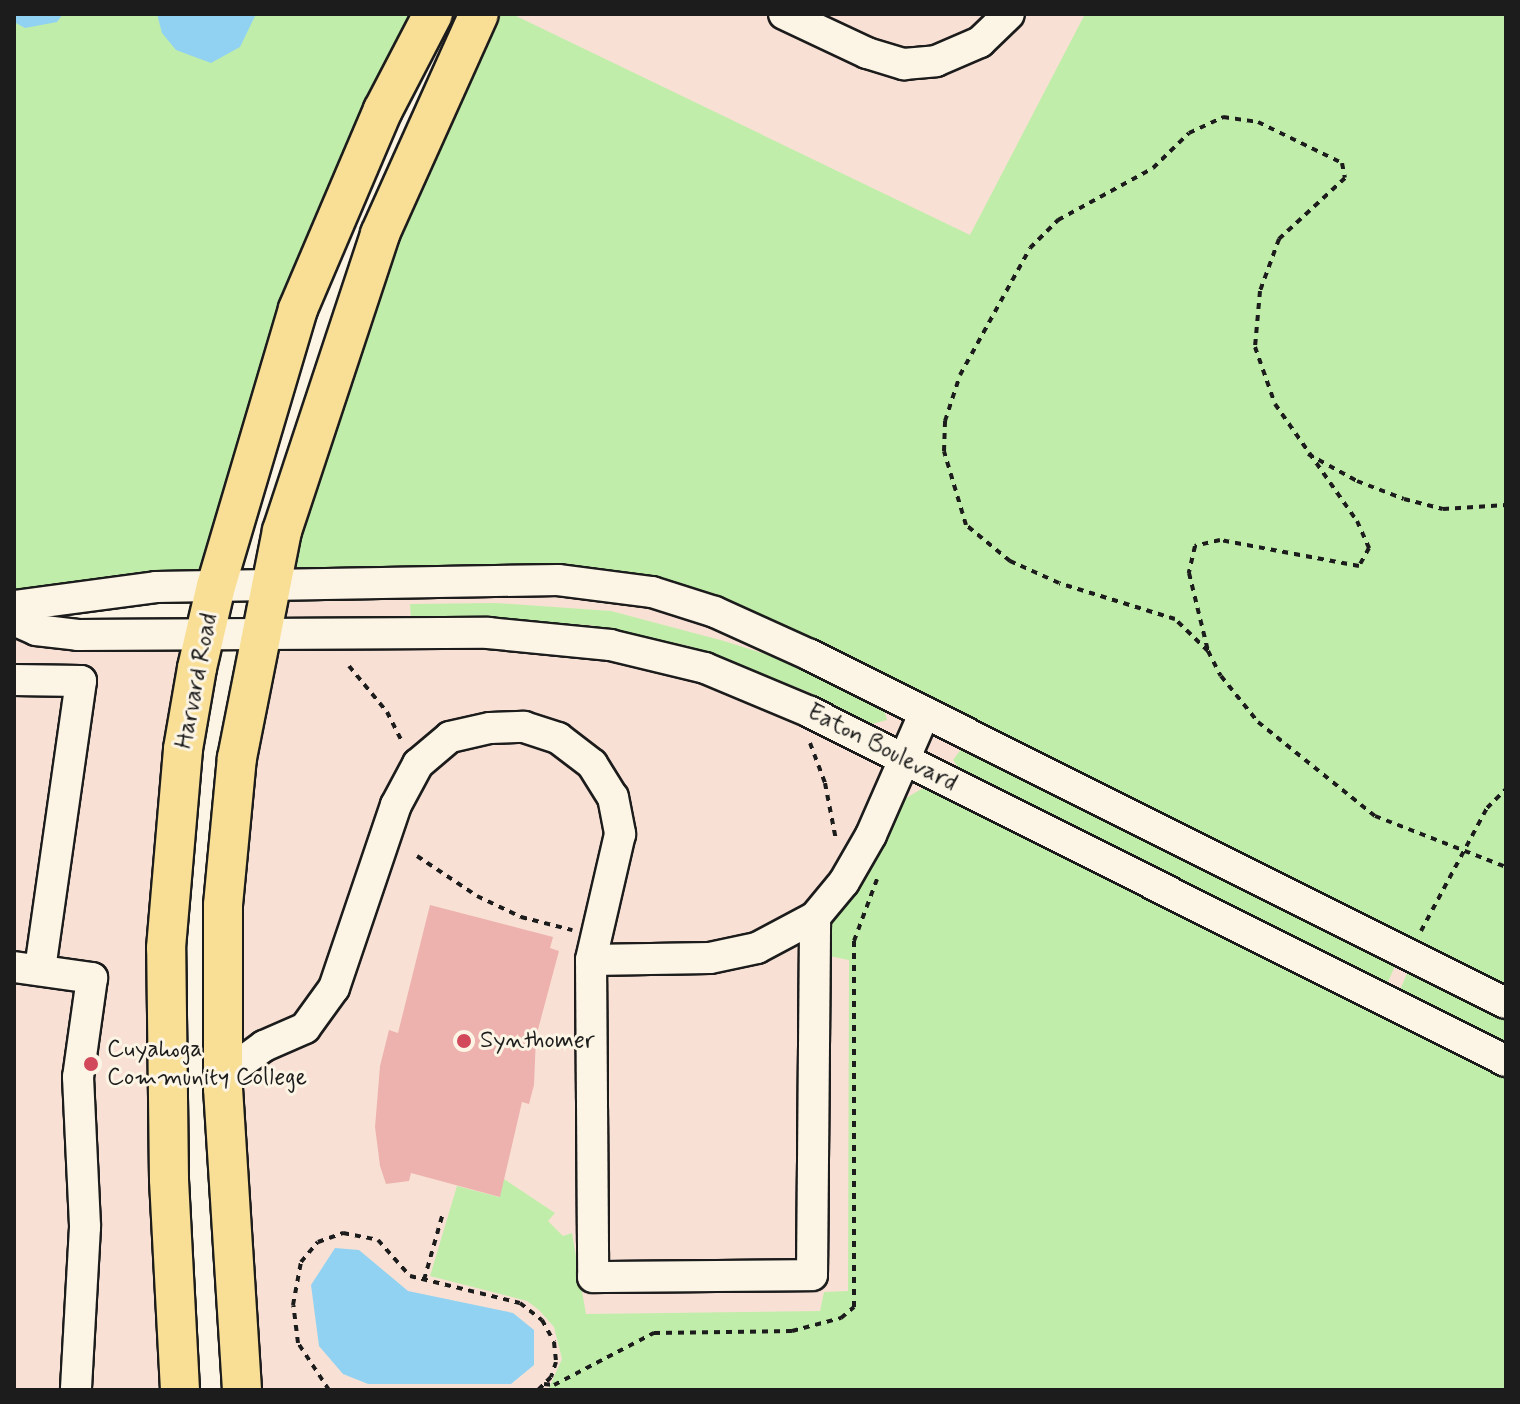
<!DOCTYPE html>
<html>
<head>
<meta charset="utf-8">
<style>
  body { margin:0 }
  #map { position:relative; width:1520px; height:1404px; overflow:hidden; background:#fcf5e5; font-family:Mynerve,sans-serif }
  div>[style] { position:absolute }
  .built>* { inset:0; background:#f8e1d4 }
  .green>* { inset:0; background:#c1edaa }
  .water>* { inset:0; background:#91d2f2 }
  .building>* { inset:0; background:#edb2ad }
  .path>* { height:4px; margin-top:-2px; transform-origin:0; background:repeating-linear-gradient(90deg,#1c1c1c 0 6px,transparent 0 12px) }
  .roads { filter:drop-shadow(2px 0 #1c1c1c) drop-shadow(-2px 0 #1c1c1c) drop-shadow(0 2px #1c1c1c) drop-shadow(0 -2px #1c1c1c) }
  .minor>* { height:30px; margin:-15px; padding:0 15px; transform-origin:15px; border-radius:15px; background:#fcf5e5 }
  .major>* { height:38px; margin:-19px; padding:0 19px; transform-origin:19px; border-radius:19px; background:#f9df96 }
  .dots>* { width:22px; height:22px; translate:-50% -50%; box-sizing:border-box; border:4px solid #fcf5e5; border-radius:50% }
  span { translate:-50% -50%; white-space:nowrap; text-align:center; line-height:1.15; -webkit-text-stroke:6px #fcf5e5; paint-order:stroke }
  .street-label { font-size:24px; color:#1c1c1c }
  .poi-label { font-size:24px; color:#1c1c1c }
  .left { translate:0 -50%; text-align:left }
  .frame { position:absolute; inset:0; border:16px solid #1c1c1c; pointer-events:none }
</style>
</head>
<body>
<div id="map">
  <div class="built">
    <i style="clip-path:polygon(479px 14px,1506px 14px,1506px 1390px,242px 1390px,223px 1088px,254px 661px)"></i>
    <i style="clip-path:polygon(14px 620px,204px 635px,183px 749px,180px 1390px,14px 1390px)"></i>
  </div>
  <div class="green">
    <i style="clip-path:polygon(14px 14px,433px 14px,383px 110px,216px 586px,14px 606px)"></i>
    <i style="clip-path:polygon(479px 14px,512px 14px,970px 235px,1085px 14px,1506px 14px,1506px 1003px,652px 592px,268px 585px)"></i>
    <i style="clip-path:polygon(496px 603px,611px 611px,724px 641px,787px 661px,883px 706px,887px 720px,872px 724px,811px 693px,689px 646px,589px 625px,411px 620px,410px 604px)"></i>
    <i style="clip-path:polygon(962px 748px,1396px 964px,1387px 984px,958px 767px,953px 760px)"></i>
    <i style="clip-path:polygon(923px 788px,1506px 1061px,1506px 1390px,548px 1390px,562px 1359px,554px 1327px,539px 1310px,527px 1301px,430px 1276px,457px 1186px,499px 1197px,504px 1179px,555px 1213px,548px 1221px,563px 1236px,572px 1233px,586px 1314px,820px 1311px,824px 1292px,848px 1291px,849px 960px,829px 956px,825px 947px,831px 924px,858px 889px,903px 800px)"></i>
    <i style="clip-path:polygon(1408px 971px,1506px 1019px,1506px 1045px,1400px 990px)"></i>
  </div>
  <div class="water">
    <i style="clip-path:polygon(14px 14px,63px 14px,57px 22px,25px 28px,14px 22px)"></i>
    <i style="clip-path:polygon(157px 14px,256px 14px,240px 47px,211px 63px,176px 50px,162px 33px)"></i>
    <i style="clip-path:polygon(335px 1248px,359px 1250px,408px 1291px,513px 1313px,534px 1330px,534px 1365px,511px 1384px,368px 1384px,343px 1374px,319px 1346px,311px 1285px)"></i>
  </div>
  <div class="building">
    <i style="clip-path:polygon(430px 905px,553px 937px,550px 948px,559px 951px,536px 1037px,534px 1085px,529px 1104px,522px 1102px,500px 1197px,411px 1173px,409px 1181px,386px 1184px,380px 1166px,375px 1127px,380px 1066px,389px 1030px,398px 1033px)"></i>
  </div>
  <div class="path">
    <i style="left:1308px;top:454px;width:56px;rotate:28.9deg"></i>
    <i style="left:1357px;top:481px;width:50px;rotate:21deg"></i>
    <i style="left:1404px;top:499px;width:40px;rotate:14.4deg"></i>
    <i style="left:1443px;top:509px;width:63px;rotate:-3.6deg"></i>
    <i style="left:1208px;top:651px;width:46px;rotate:-135.9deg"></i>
    <i style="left:1175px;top:619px;width:121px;rotate:-162.8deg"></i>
    <i style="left:1059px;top:583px;width:54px;rotate:-155.8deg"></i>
    <i style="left:1010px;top:561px;width:57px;rotate:-140.7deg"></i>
    <i style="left:966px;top:525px;width:77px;rotate:-106.6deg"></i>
    <i style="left:944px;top:451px;width:30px;rotate:-88deg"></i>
    <i style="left:945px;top:421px;width:48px;rotate:-71.9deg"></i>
    <i style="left:960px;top:375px;width:145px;rotate:-61.1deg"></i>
    <i style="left:1030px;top:248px;width:40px;rotate:-45deg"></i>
    <i style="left:1058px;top:220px;width:108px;rotate:-28.7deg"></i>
    <i style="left:1153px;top:168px;width:50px;rotate:-44.2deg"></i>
    <i style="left:1189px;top:133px;width:38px;rotate:-25deg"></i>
    <i style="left:1223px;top:117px;width:35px;rotate:8deg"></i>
    <i style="left:1258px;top:122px;width:93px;rotate:26deg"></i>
    <i style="left:1342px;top:163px;width:15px;rotate:79deg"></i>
    <i style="left:1345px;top:178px;width:90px;rotate:137.3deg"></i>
    <i style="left:1279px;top:239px;width:55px;rotate:110.1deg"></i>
    <i style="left:1260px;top:291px;width:56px;rotate:95.1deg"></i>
    <i style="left:1255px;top:347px;width:60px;rotate:70.7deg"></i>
    <i style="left:1275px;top:404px;width:143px;rotate:55deg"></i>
    <i style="left:1357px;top:521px;width:30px;rotate:66deg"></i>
    <i style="left:1369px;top:548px;width:21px;rotate:119deg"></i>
    <i style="left:1359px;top:566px;width:141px;rotate:-169.4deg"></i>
    <i style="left:1220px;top:540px;width:26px;rotate:167deg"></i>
    <i style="left:1195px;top:546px;width:28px;rotate:103deg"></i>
    <i style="left:1189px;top:573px;width:80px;rotate:76.3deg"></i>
    <i style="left:1208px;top:651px;width:28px;rotate:63deg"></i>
    <i style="left:1221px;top:676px;width:59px;rotate:51.2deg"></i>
    <i style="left:1258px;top:722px;width:150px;rotate:38.8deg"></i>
    <i style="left:1375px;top:816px;width:141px;rotate:21.3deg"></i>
    <i style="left:349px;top:666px;width:60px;rotate:50.4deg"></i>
    <i style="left:387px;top:712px;width:34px;rotate:63deg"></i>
    <i style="left:810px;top:743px;width:43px;rotate:69.4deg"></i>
    <i style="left:825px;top:783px;width:58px;rotate:79.1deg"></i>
    <i style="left:417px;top:856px;width:72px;rotate:33.7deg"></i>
    <i style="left:477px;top:896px;width:49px;rotate:25.5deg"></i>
    <i style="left:521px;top:917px;width:53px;rotate:14.3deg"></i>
    <i style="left:1421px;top:931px;width:140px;rotate:-61.8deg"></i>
    <i style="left:1487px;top:808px;width:27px;rotate:-45deg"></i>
    <i style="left:424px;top:1280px;width:70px;rotate:-74.2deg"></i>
    <i style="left:544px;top:1384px;width:10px;rotate:6deg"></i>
    <i style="left:554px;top:1385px;width:113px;rotate:-27.5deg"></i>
    <i style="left:654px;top:1333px;width:138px;rotate:-0.8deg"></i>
    <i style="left:792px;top:1331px;width:51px;rotate:-14.9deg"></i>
    <i style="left:841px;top:1318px;width:17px;rotate:-40deg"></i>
    <i style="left:854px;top:1307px;width:366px;rotate:-90deg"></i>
    <i style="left:854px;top:941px;width:66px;rotate:-69.6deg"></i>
    <i style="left:329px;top:1390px;width:56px;rotate:-123.4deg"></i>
    <i style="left:298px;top:1343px;width:38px;rotate:-97deg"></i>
    <i style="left:293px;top:1305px;width:44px;rotate:-79.5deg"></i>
    <i style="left:301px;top:1262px;width:26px;rotate:-50deg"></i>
    <i style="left:318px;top:1242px;width:27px;rotate:-20deg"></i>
    <i style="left:343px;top:1233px;width:36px;rotate:11deg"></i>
    <i style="left:378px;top:1240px;width:48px;rotate:48.4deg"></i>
    <i style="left:410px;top:1276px;width:113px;rotate:13.8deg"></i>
    <i style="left:520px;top:1303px;width:28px;rotate:38deg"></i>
    <i style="left:542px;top:1320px;width:25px;rotate:61deg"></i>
    <i style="left:554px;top:1342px;width:20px;rotate:84deg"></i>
    <i style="left:556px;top:1362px;width:16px;rotate:108deg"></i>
    <i style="left:551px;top:1377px;width:18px;rotate:135deg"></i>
  </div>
  <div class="roads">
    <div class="minor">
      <i style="left:784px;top:14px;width:92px;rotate:25.2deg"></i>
      <i style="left:867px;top:53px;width:39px;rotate:17deg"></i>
      <i style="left:904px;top:64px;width:32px;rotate:-5deg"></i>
      <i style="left:936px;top:61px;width:48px;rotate:-23.4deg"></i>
      <i style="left:980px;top:42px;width:40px;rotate:-44deg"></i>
      <i style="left:14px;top:606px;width:143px;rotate:-7.6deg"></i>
      <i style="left:156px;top:587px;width:402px;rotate:-1deg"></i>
      <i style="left:558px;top:580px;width:95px;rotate:7.3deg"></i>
      <i style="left:652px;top:592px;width:66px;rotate:17.6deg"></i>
      <i style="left:715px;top:612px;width:104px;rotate:24.4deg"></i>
      <i style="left:810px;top:655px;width:778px;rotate:26.57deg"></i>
      <i style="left:14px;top:620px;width:24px;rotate:24deg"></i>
      <i style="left:36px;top:630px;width:42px;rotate:6.8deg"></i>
      <i style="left:78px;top:635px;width:410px;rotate:-0.3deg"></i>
      <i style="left:488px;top:633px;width:123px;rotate:5.6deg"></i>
      <i style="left:610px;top:645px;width:98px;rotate:13.6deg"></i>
      <i style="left:705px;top:668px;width:114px;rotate:22.7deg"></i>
      <i style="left:810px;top:712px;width:779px;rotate:26.63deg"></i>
      <i style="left:14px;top:680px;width:67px;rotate:0.9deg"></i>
      <i style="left:81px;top:681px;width:292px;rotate:98.1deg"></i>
      <i style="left:591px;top:960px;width:119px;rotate:-1deg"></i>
      <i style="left:710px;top:958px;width:48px;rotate:-12deg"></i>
      <i style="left:757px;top:948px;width:66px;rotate:-28.1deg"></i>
      <i style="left:14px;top:967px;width:79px;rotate:8deg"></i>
      <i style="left:92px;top:978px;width:100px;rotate:98deg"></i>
      <i style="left:78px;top:1077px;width:150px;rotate:87.3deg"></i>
      <i style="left:85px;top:1227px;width:163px;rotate:93.2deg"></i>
      <i style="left:223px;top:1076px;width:51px;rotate:-36.2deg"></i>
      <i style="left:264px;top:1046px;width:45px;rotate:-23.7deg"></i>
      <i style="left:305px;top:1028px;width:49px;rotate:-54.1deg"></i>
      <i style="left:334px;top:988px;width:193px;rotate:-71.3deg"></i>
      <i style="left:396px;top:805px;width:47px;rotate:-61.8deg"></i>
      <i style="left:418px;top:764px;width:42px;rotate:-40.2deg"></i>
      <i style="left:450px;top:737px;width:41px;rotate:-12.7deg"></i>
      <i style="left:490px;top:728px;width:34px;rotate:-2deg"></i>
      <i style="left:524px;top:727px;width:36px;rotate:18deg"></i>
      <i style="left:558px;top:738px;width:43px;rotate:37.4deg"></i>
      <i style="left:592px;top:764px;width:39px;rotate:58deg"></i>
      <i style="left:613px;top:797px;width:38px;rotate:79deg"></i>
      <i style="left:620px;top:834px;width:129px;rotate:103deg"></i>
      <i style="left:591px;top:960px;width:317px;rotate:89.6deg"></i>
      <i style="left:593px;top:1277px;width:219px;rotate:-0.5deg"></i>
      <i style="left:812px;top:1275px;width:358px;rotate:-89.5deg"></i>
      <i style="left:815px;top:917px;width:45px;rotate:-50.4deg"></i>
      <i style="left:844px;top:882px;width:54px;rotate:-60.1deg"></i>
      <i style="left:871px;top:835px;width:134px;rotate:-66.3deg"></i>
    </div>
    <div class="major">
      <i style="left:180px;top:1390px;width:211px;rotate:-93deg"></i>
      <i style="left:169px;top:1179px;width:231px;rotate:-90.7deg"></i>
      <i style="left:166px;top:948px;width:200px;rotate:-85.1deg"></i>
      <i style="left:183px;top:749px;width:82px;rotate:-80.2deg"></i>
      <i style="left:197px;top:668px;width:84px;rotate:-77deg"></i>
      <i style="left:216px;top:586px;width:289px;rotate:-73.5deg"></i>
      <i style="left:298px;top:309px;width:216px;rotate:-66.9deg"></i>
      <i style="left:383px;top:110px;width:108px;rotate:-62.5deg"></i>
      <i style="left:242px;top:1390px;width:303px;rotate:-93.6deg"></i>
      <i style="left:223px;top:1088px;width:183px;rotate:-90deg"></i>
      <i style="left:223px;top:905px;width:148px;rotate:-84.6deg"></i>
      <i style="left:237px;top:758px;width:231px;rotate:-78.8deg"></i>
      <i style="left:282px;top:531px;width:313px;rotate:-71.7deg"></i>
      <i style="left:380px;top:234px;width:241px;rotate:-65.8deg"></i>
    </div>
  </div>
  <div class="dots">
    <i style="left:464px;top:1041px;background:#d1495b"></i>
    <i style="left:91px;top:1064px;background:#d1495b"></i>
  </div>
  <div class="street-label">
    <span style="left:197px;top:681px;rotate:-79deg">Harvard Road</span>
    <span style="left:882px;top:748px;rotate:27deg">Eaton Boulevard</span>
  </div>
  <div class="poi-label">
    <span class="left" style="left:480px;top:1041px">Synthomer</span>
    <span class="left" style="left:107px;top:1064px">Cuyahoga<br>Community College</span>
  </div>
  <div class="frame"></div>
</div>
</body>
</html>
